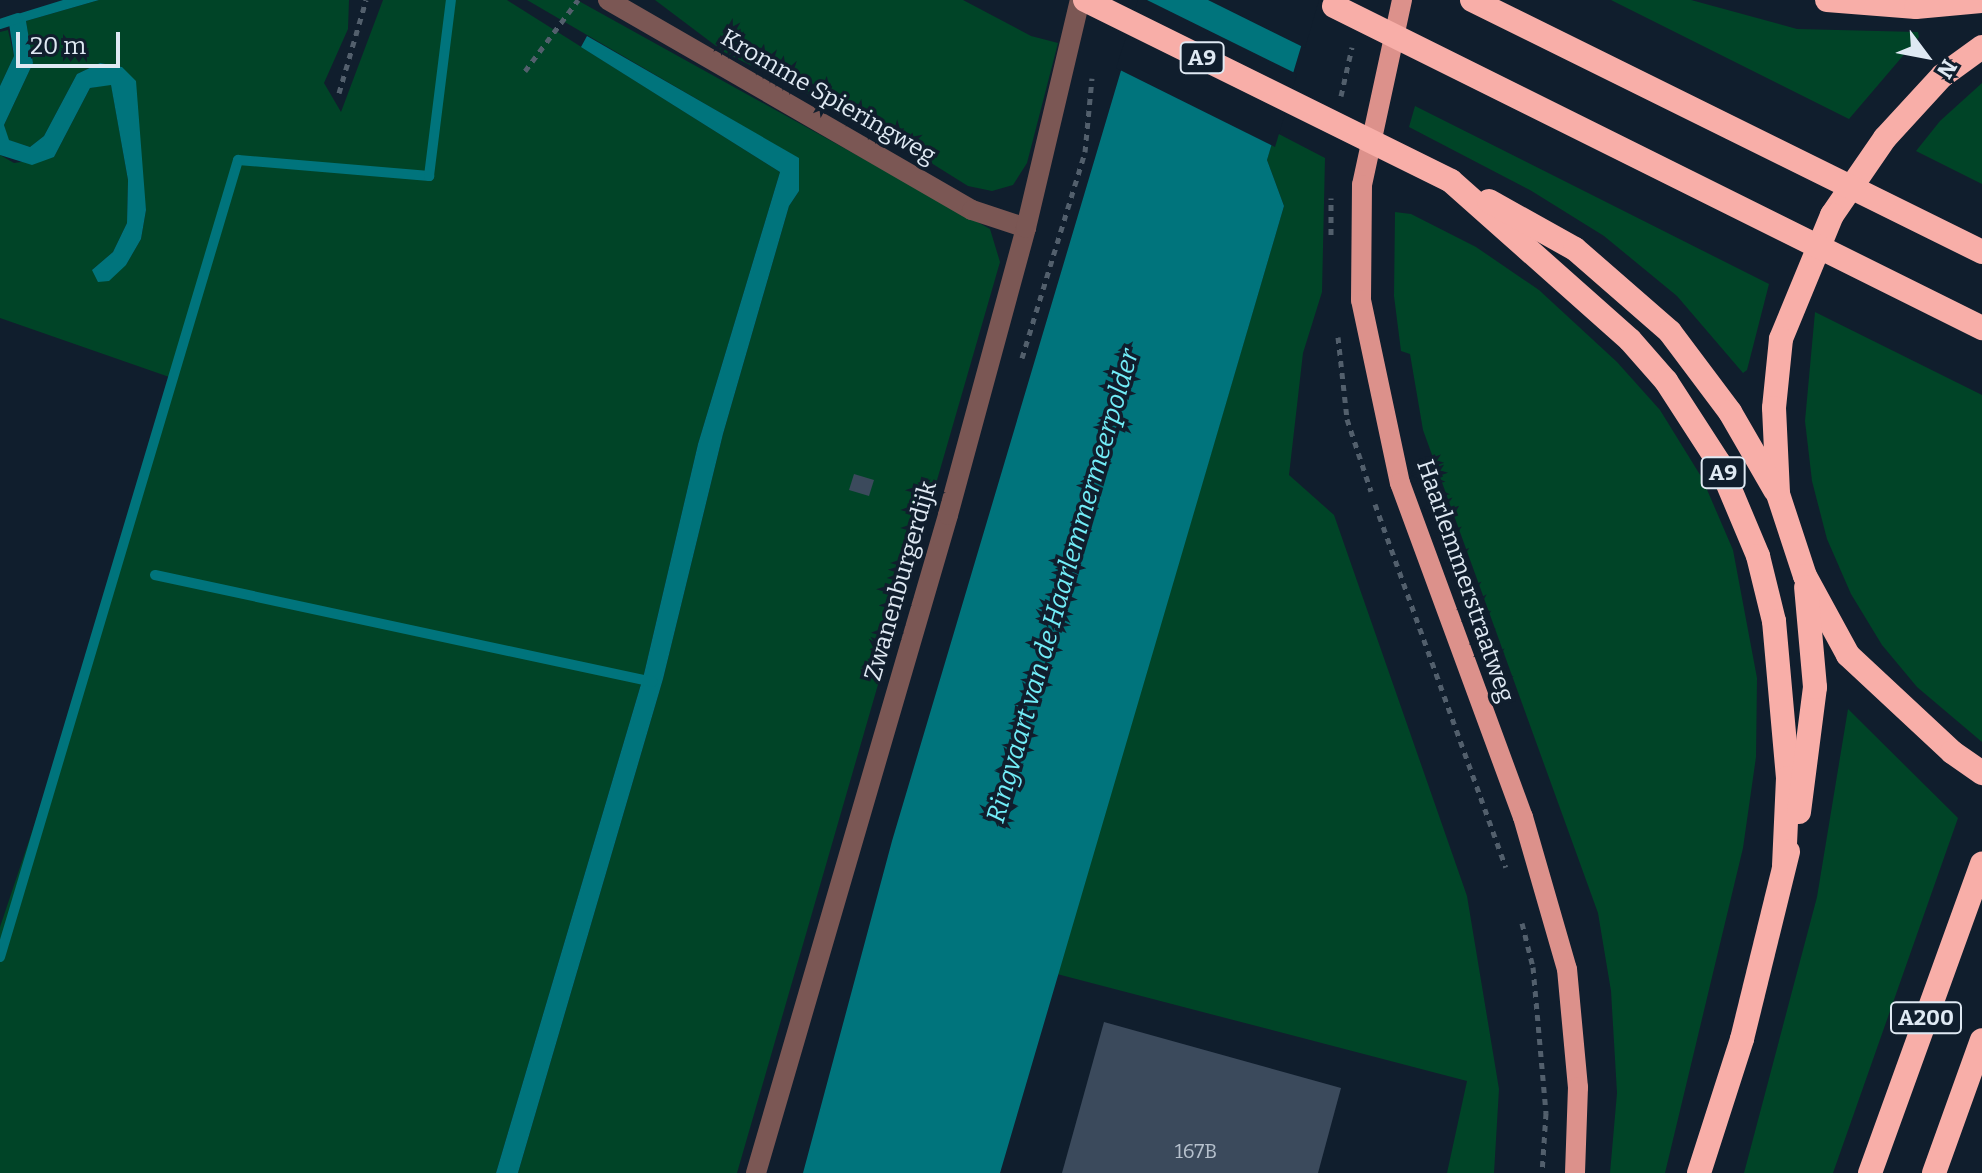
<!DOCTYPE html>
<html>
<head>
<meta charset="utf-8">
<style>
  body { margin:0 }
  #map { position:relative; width:1982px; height:1173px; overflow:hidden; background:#101e2d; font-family:Bitter,serif }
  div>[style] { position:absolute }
  .green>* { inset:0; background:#004427 }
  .water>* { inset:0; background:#00747c }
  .pier>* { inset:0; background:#101e2d }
  .stream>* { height:10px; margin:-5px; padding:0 5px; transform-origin:5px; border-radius:5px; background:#00747c }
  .building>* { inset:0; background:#3b4a5c }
  .path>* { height:5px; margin-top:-2.5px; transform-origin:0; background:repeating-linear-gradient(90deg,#525f6c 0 6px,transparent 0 12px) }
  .minor>* { height:20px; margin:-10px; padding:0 10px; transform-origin:10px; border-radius:10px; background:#7b5754 }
  .major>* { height:20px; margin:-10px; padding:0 10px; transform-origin:10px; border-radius:10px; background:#dc918b }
  .highway>* { height:24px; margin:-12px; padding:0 12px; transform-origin:12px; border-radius:12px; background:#f8aea8 }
  .highway-bridge>* { height:24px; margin:-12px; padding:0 12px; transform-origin:12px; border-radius:12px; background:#f8aea8 }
  span { translate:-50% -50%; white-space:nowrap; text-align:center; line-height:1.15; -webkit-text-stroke:7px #101e2d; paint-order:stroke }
  .number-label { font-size:20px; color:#b6c1cd }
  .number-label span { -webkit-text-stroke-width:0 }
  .shield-label span { padding:2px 6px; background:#101e2d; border:2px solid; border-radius:6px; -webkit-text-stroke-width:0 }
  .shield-label { font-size:22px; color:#dfe9f3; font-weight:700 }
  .street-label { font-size:24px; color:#dfe9f3 }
  .water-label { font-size:26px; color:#72edf8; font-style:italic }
  .north { position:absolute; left:1886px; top:16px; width:80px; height:80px; -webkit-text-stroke:6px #101e2d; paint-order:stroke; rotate:122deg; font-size:22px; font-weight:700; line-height:32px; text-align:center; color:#dfe9f3 }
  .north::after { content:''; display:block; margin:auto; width:28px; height:36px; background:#dfe9f3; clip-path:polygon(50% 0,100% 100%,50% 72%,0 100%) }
  .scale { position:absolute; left:16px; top:32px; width:104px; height:36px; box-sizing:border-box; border:4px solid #dfe9f3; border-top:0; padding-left:10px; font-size:24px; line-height:28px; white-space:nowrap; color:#dfe9f3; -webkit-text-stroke:6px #101e2d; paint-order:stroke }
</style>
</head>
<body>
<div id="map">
  <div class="green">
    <i style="clip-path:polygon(99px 0,349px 0,348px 29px,324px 83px,341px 112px,383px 0,507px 0,780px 172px,698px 444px,644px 674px,496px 1173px,0 1173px,0 927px,121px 566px,175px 379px,0 318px,0 155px,14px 163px,54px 157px,90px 88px,111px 84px,128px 180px,127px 223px,113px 252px,92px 270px,126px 265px,141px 239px,146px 210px,122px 67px,100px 63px,77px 74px,44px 136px,30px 147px,8px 140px,4px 125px,33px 63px,26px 21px)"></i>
    <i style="clip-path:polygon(527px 0,577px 0,990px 229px,1000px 262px,737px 1173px,518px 1173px,663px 679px,723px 434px,789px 206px,799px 191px,798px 158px)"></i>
    <i style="clip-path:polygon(655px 0,963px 0,1031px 36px,1058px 43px,1027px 163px,1013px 185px,992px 191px,968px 186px,872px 126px,724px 52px)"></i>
    <i style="clip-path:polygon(1611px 0,1691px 0,1797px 29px,1918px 32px,1919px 37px,1849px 119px)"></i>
    <i style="clip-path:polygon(8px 30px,14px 56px,0 86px,0 32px)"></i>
    <i style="clip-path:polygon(1982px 83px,1982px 184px,1916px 151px,1940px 121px)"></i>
    <i style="clip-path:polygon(1415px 106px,1769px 284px,1747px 370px,1743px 373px,1677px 296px,1604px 236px,1530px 190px,1409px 127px)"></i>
    <i style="clip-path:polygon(1275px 132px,1325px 158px,1322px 292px,1303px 353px,1289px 475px,1334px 515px,1467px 896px,1499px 1089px,1494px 1173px,1447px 1173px,1467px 1081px,1057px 974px,1284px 206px,1267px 160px)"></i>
    <i style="clip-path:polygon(1395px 212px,1411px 214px,1476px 247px,1539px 290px,1617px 362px,1660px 410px,1702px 478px,1733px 550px,1757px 678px,1756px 757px,1743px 848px,1665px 1173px,1610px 1173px,1617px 1093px,1611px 991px,1598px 913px,1423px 430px,1410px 354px,1401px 351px,1394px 296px)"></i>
    <i style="clip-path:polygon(1815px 312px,1982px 395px,1982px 742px,1917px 687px,1882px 645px,1851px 594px,1827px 539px,1812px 481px,1805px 421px)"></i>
    <i style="clip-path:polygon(1848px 709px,1958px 818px,1833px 1173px,1744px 1173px,1817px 897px)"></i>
  </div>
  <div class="water">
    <i style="clip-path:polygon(63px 0,99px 0,26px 21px,33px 63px,4px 125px,9px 140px,30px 147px,44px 136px,77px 74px,100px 63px,122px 67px,136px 81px,146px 210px,141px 239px,126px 265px,109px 281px,98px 282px,92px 270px,113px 252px,127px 223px,128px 180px,111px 85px,90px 88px,54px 157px,32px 165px,0 155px,0 86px,14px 56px,8px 17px)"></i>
    <i style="clip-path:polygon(1142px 0,1315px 0,1267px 160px,1284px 206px,1000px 1173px,803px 1173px,892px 841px)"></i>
    <i style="clip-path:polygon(587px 36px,799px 158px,799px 191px,789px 206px,723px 434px,663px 679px,518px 1173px,496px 1173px,644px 674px,698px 444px,780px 172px,581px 47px)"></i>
  </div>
  <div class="pier">
    <i style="clip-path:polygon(1138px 0,1147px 0,1297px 74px,1275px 147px,1116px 68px)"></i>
    <i style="clip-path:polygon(1208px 0,1319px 0,1305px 48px)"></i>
  </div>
  <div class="stream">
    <i style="left:0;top:24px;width:19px;rotate:-18deg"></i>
    <i style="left:155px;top:575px;width:509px;rotate:12.13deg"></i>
    <i style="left:0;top:957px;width:832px;rotate:-73.37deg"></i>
    <i style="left:238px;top:160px;width:192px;rotate:4.8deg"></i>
    <i style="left:429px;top:176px;width:177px;rotate:-82.9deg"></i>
  </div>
  <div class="building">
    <i style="clip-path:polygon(854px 474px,874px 480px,869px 496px,849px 490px)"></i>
    <i style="clip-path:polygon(1104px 1022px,1341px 1088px,1318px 1173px,1062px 1173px)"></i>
  </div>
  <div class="path">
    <i style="left:525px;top:71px;width:89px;rotate:-53.3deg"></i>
    <i style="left:339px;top:93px;width:97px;rotate:-73.8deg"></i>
    <i style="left:1341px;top:96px;width:50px;rotate:-77.3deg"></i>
    <i style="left:1331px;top:235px;width:37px;rotate:-90deg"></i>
    <i style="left:1338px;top:337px;width:82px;rotate:83.7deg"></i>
    <i style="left:1347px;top:419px;width:76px;rotate:71.6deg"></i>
    <i style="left:1022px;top:358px;width:215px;rotate:-73deg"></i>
    <i style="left:1085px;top:152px;width:74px;rotate:-84.6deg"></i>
    <i style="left:1375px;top:504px;width:386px;rotate:70.2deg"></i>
    <i style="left:1522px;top:923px;width:45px;rotate:76deg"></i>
    <i style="left:1533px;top:967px;width:147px;rotate:84.9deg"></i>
    <i style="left:1546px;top:1113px;width:60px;rotate:93.8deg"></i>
  </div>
  <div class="minor">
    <i style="left:608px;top:0;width:420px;rotate:30deg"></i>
    <i style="left:972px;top:210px;width:57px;rotate:18.4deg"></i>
    <i style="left:756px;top:1173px;width:685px;rotate:-73.73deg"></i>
    <i style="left:948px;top:515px;width:297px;rotate:-74.8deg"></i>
    <i style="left:1026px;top:228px;width:234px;rotate:-76.7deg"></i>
  </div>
  <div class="major">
    <i style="left:1402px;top:0;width:189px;rotate:102.2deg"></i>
    <i style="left:1362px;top:185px;width:115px;rotate:90.5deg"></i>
    <i style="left:1361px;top:300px;width:187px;rotate:78deg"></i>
    <i style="left:1400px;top:483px;width:356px;rotate:69.8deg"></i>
    <i style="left:1523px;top:817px;width:158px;rotate:73.9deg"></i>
    <i style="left:1567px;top:969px;width:119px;rotate:84.7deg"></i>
    <i style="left:1578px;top:1087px;width:86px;rotate:92deg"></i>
  </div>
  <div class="highway">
    <i style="left:1827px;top:0;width:89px;rotate:4.5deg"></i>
    <i style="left:1916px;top:7px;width:66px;rotate:-5.2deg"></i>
    <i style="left:1982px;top:47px;width:49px;rotate:144.1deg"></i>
    <i style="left:1942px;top:76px;width:84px;rotate:132.6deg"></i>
    <i style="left:1885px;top:138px;width:93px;rotate:124.5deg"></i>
    <i style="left:1832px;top:215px;width:134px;rotate:112.4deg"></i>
    <i style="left:1781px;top:339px;width:69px;rotate:95.8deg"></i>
    <i style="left:1774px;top:408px;width:86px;rotate:87.3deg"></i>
    <i style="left:1778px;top:494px;width:86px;rotate:71.8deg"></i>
    <i style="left:1805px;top:576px;width:90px;rotate:61.4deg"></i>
    <i style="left:1848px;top:655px;width:142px;rotate:43deg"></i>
    <i style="left:1952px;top:752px;width:37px;rotate:35deg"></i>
    <i style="left:1451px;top:181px;width:239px;rotate:41.6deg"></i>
    <i style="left:1630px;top:340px;width:55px;rotate:48.7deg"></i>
    <i style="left:1666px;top:381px;width:98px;rotate:57.1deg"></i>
    <i style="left:1719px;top:463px;width:101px;rotate:67.2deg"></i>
    <i style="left:1758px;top:556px;width:67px;rotate:76.2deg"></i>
    <i style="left:1774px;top:621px;width:158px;rotate:84.9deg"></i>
    <i style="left:1788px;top:778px;width:87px;rotate:92.6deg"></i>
    <i style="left:1489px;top:201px;width:98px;rotate:29.2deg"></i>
    <i style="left:1575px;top:249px;width:126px;rotate:41.1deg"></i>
    <i style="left:1670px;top:332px;width:100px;rotate:53.1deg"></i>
    <i style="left:1730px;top:412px;width:90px;rotate:60deg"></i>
    <i style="left:1799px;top:812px;width:126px;rotate:-82.7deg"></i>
    <i style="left:1815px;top:687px;width:100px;rotate:-95.1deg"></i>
    <i style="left:1699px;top:1173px;width:141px;rotate:-72.2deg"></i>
    <i style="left:1742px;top:1039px;width:193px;rotate:-76.2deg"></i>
    <i style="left:1870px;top:1173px;width:329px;rotate:-70.1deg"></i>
    <i style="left:1934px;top:1173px;width:141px;rotate:-70.2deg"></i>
  </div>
  <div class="highway-bridge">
    <i style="left:1085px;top:0;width:408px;rotate:26.3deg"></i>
    <i style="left:1472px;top:0;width:569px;rotate:26.29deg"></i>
    <i style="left:1334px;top:6px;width:724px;rotate:26.42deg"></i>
  </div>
  <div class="number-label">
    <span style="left:1196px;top:1151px">167B</span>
  </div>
  <div class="shield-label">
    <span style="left:1202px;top:58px">A9</span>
    <span style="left:1723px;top:473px">A9</span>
    <span style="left:1926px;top:1018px">A200</span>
  </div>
  <div class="street-label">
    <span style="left:828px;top:97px;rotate:30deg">Kromme Spieringweg</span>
    <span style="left:901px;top:581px;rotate:-74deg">Zwanenburgerdijk</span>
    <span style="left:1465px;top:581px;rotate:71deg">Haarlemmerstraatweg</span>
  </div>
  <div class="water-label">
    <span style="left:1063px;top:586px;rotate:-74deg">Ringvaart van de Haarlemmermeerpolder</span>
  </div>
  <div class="north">N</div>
  <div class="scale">20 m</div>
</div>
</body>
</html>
